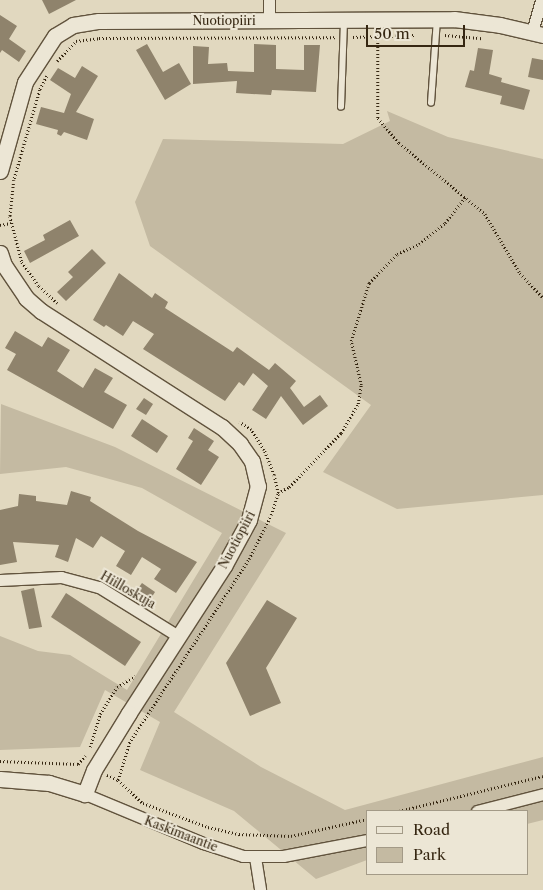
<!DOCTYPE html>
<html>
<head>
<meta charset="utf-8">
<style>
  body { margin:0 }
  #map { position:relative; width:543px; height:890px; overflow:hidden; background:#e1d8bf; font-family:"Libre Caslon Text",serif }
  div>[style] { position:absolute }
  .green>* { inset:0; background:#c4baa2 }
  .building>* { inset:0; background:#8f836c }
  .path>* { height:2.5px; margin-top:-1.25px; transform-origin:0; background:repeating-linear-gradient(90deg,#362712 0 1px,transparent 0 3.5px) }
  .roads { filter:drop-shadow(1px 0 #61533d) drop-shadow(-1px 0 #61533d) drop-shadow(0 1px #61533d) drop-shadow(0 -1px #61533d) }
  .service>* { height:5.5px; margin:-2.75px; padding:0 2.75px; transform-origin:2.75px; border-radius:2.75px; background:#ece6d5 }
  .minor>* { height:11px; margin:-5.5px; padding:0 5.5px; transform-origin:5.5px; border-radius:5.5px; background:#ece6d5 }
  .tertiary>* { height:15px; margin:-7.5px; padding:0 7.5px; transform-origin:7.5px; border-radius:7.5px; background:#ece6d5 }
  span { translate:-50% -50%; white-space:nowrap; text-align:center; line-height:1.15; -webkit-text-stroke:4px #ece6d5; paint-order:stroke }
  .street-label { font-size:12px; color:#362712 }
  .legend { position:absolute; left:366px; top:810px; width:162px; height:65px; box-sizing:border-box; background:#ece6d5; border:1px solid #a39a87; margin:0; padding:6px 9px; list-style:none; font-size:15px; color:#362712 }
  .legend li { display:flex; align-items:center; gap:10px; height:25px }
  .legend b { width:25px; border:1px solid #a39a87 }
  .scale { position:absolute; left:366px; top:25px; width:99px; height:22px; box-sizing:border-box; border:2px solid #362712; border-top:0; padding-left:6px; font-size:15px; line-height:18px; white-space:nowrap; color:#362712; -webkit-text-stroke:4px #ece6d5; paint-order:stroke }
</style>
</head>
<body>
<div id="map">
  <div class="green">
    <i style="clip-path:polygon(387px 111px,448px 137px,543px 159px,543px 495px,397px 509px,323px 472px,371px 405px,150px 246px,135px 202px,163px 139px,343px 144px,390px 121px)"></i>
    <i style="clip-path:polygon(1px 404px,115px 447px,286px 533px,174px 712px,261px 767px,345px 810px,543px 757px,543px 820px,527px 824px,527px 811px,367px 811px,367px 860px,316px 879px,234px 811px,140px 770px,160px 722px,105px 690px,80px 747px,0 750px,0 636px,38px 651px,70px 655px,127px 690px,222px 533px,142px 488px,66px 467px,0 474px)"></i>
  </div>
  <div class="building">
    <i style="clip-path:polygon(42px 0,76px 0,49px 14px)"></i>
    <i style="clip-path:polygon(0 15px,17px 26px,9px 39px,26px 51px,19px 62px,2px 50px,0 53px)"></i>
    <i style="clip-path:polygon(147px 44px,163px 72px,179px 63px,191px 84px,165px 100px,136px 50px)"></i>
    <i style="clip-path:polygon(254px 44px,276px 45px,276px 69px,304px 70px,304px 45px,320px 45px,316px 92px,272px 90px,271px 95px,236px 93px,237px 81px,193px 84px,193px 46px,209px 47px,208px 64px,227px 63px,228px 71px,254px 72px)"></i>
    <i style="clip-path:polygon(478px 48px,493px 50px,489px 74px,502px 78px,501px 82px,530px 90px,524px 110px,500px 104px,502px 96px,465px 87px,470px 70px,474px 71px)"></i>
    <i style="clip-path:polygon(532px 58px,543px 60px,543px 80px,528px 77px)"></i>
    <i style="clip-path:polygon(82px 66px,98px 76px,76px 112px,94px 119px,87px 140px,64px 132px,61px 136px,57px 134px,58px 130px,36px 124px,41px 107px,64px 113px,71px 94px,50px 80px,58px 68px,75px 78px)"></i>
    <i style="clip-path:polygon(70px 220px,79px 236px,30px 263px,24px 251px,45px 240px,43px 235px)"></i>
    <i style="clip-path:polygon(92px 249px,106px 263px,66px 301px,57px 292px,73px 277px,68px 272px)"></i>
    <i style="clip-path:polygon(119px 273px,152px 298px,155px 293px,168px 302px,165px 308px,233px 352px,237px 347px,269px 370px,275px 363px,296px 381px,290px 388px,304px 407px,320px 395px,328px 406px,303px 425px,281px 396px,266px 419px,252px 410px,268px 386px,253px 373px,244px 386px,239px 382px,225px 401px,143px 349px,154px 334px,133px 321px,123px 336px,106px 325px,104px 327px,93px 320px)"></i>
    <i style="clip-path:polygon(15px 331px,42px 347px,48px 337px,70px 350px,57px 371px,83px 388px,95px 368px,113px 378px,104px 392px,127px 405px,113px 429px,7px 370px,16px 354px,5px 348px)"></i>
    <i style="clip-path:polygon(144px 398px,153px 404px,146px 415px,136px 409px)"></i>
    <i style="clip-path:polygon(142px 419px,168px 436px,157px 453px,131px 436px)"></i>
    <i style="clip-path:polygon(194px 428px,214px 441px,208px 450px,219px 457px,201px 485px,176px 469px,193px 441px,188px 438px)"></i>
    <i style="clip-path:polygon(71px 491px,91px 497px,90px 501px,138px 531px,197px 562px,176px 593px,154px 579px,161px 569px,142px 557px,131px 575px,116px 566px,125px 551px,101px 536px,93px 548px,76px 538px,68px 562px,55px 557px,59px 545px,13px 542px,17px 562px,0 565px,0 510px,18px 506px,19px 494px,36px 496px,36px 501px,67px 505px)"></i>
    <i style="clip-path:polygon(142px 583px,155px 592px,148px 603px,134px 594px)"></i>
    <i style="clip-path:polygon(34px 588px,42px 627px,29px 629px,21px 591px)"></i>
    <i style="clip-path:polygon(66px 593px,141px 642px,125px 666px,51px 617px)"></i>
    <i style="clip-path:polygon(267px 600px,297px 618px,266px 668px,281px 703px,250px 716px,226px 663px)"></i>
  </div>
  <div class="path">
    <i style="left:445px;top:35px;width:37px;rotate:5deg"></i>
    <i style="left:378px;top:36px;width:82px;rotate:90deg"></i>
    <i style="left:378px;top:118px;width:33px;rotate:50deg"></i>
    <i style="left:399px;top:143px;width:112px;rotate:39.5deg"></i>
    <i style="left:485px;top:214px;width:69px;rotate:59.3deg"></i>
    <i style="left:520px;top:273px;width:34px;rotate:47deg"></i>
    <i style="left:353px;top:37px;width:61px;rotate:-1.9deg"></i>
    <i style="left:57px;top:61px;width:28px;rotate:-46deg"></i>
    <i style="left:76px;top:41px;width:23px;rotate:-7deg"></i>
    <i style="left:99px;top:38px;width:236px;rotate:-0.2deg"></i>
    <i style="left:47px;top:76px;width:16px;rotate:117deg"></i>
    <i style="left:40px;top:90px;width:94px;rotate:106.1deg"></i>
    <i style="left:14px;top:180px;width:36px;rotate:96deg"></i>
    <i style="left:10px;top:216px;width:48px;rotate:75.4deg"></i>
    <i style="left:22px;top:262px;width:29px;rotate:55deg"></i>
    <i style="left:39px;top:286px;width:25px;rotate:43deg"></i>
    <i style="left:0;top:225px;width:11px;rotate:-10deg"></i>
    <i style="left:278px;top:493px;width:13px;rotate:-29deg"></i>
    <i style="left:289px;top:487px;width:75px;rotate:-46.1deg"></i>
    <i style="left:341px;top:433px;width:34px;rotate:-60deg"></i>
    <i style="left:358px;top:404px;width:19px;rotate:-81deg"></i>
    <i style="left:361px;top:385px;width:45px;rotate:-102.8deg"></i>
    <i style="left:351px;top:341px;width:61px;rotate:-72.8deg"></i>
    <i style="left:369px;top:283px;width:40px;rotate:-46deg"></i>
    <i style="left:397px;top:254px;width:24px;rotate:-24deg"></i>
    <i style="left:419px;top:244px;width:33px;rotate:-39deg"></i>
    <i style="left:445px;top:223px;width:33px;rotate:-52deg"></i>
    <i style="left:90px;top:747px;width:34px;rotate:-73deg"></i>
    <i style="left:100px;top:714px;width:32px;rotate:-58deg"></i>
    <i style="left:117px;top:687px;width:21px;rotate:-31deg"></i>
    <i style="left:0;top:761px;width:78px;rotate:2.2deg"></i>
    <i style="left:78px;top:764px;width:11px;rotate:-49deg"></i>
    <i style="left:107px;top:775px;width:12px;rotate:24deg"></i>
    <i style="left:118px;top:780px;width:34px;rotate:43deg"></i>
    <i style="left:143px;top:803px;width:69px;rotate:20.3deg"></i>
    <i style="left:208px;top:827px;width:32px;rotate:13deg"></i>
    <i style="left:239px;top:834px;width:52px;rotate:2.2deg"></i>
    <i style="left:291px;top:836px;width:78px;rotate:-12.6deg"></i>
    <i style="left:118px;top:780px;width:39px;rotate:-73deg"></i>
    <i style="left:129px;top:743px;width:220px;rotate:-56.9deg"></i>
    <i style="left:249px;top:559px;width:49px;rotate:-63.4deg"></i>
    <i style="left:271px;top:515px;width:23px;rotate:-72deg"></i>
    <i style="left:278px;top:493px;width:18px;rotate:-103deg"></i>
    <i style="left:274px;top:475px;width:27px;rotate:-112deg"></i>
    <i style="left:264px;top:450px;width:24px;rotate:-123deg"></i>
    <i style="left:251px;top:430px;width:14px;rotate:-146deg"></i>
    <i style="left:399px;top:811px;width:148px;rotate:-13.7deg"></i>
  </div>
  <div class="roads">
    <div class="service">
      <i style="left:431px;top:103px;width:84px;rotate:-85.9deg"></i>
      <i style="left:341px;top:107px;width:86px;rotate:-88deg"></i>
    </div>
    <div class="minor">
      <i style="left:269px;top:0;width:21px;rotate:90deg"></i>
      <i style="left:532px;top:32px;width:33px;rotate:-74deg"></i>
      <i style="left:0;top:580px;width:61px;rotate:-2.8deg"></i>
      <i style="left:61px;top:577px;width:39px;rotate:15deg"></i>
      <i style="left:99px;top:587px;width:93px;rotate:31.8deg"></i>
      <i style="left:85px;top:794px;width:128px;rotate:22.6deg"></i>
      <i style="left:203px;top:843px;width:42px;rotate:18deg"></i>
      <i style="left:243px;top:856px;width:40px"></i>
      <i style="left:283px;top:856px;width:86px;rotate:-10.8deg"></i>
      <i style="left:477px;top:811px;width:68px;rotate:-14.4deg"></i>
      <i style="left:255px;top:857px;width:33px;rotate:81deg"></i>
    </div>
    <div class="tertiary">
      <i style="left:0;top:171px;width:92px;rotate:-74.3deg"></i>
      <i style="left:25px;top:82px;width:55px;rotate:-56.9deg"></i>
      <i style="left:55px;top:36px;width:21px;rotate:-31deg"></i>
      <i style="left:73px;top:25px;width:26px;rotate:-9deg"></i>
      <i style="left:99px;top:21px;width:355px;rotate:-0.3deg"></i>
      <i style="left:454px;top:19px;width:46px;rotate:7.4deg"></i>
      <i style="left:500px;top:25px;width:44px;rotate:13.1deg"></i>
      <i style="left:0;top:253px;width:13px;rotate:72deg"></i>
      <i style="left:4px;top:265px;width:40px;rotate:56deg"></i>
      <i style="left:26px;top:298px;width:20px;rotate:41deg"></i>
      <i style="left:41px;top:311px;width:215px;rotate:32.7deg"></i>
      <i style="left:222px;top:427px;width:25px;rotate:43deg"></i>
      <i style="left:240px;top:444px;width:21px;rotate:55deg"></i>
      <i style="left:252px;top:461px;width:26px;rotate:77deg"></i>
      <i style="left:258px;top:486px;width:35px;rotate:105deg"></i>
      <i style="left:249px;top:520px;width:52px;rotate:118.5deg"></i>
      <i style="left:224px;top:566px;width:175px;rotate:122.9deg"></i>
      <i style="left:129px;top:713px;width:67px;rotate:121.6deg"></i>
      <i style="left:94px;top:770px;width:26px;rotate:111deg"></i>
      <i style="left:85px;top:794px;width:38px;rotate:-163deg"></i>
      <i style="left:49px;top:783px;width:49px;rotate:-175.3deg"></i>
    </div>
  </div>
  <div class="street-label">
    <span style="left:224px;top:21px">Nuotiopiiri</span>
    <span style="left:237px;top:540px;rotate:-62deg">Nuotiopiiri</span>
    <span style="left:128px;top:590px;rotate:30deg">Hiilloskuja</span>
    <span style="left:181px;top:834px;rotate:21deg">Kaskimaantie</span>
  </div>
  <ul class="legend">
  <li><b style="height:6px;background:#ece6d5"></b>Road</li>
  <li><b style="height:14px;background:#c4baa2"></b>Park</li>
  </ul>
  <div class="scale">50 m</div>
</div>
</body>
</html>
